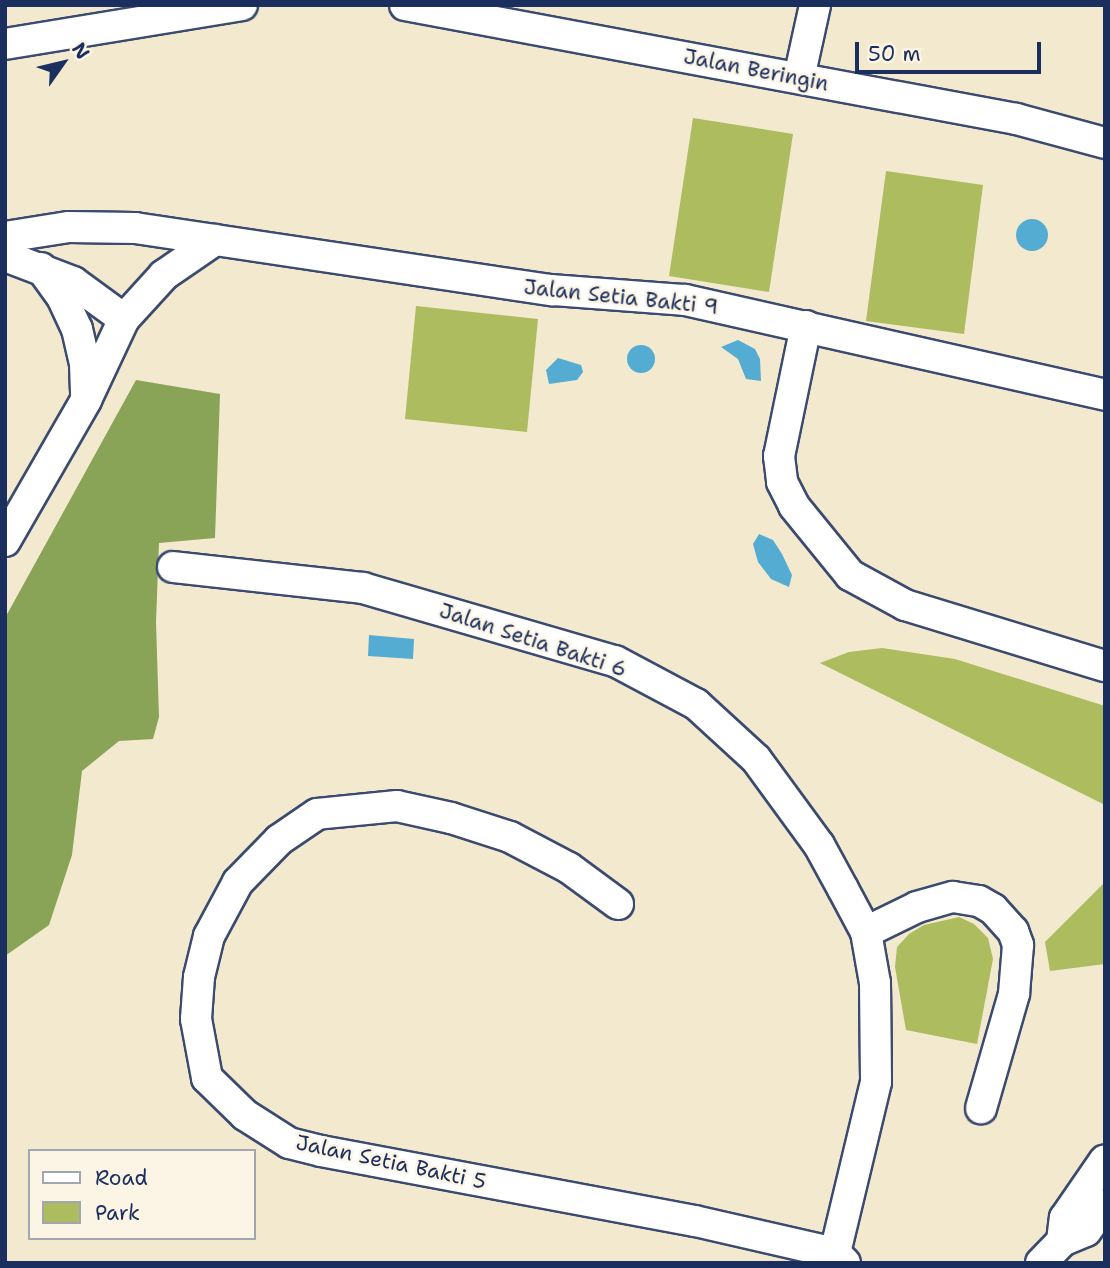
<!DOCTYPE html>
<html>
<head>
<meta charset="utf-8">
<style>
  body { margin:0 }
  #map { position:relative; width:1110px; height:1268px; overflow:hidden; background:#f3e9cf; font-family:"Shantell Sans",sans-serif }
  div>[style] { position:absolute }
  .green>* { inset:0; background:#acbc5f }
  .forest>* { inset:0; background:#89a456 }
  .water>* { inset:0; background:#55acd2 }
  .round { border-radius:50% }
  .roads { filter:drop-shadow(2px 0 #3b4b6f) drop-shadow(-2px 0 #3b4b6f) drop-shadow(0 2px #3b4b6f) drop-shadow(0 -2px #3b4b6f) }
  .minor>* { height:30px; margin:-15px; padding:0 15px; transform-origin:15px; border-radius:15px; background:#fff }
  span { translate:-50% -50%; white-space:nowrap; text-align:center; line-height:1.15; -webkit-text-stroke:5px #fcf5e5; paint-order:stroke }
  .street-label { font-size:21px; color:#1b2f5e }
  .frame { position:absolute; inset:0; border:7px solid #1b2f5e; pointer-events:none }
  .legend { position:absolute; left:28px; top:1149px; width:228px; height:91px; box-sizing:border-box; background:#fcf5e5; border:2px solid #a2a6af; margin:0; padding:9px 12px; list-style:none; font-size:21px; color:#1b2f5e }
  .legend li { display:flex; align-items:center; gap:14px; height:35px }
  .legend b { width:35px; border:2px solid #a2a6af }
  .north { position:absolute; left:28px; top:28px; width:70px; height:70px; -webkit-text-stroke:5px #fcf5e5; paint-order:stroke; rotate:56deg; font-size:19px; font-weight:700; line-height:28px; text-align:center; color:#1b2f5e }
  .north::after { content:''; display:block; margin:auto; width:24px; height:32px; background:#1b2f5e; clip-path:polygon(50% 0,100% 100%,50% 72%,0 100%) }
  .scale { position:absolute; left:855px; top:42px; width:186px; height:32px; box-sizing:border-box; border:4px solid #1b2f5e; border-top:0; padding-left:9px; font-size:21px; line-height:24px; white-space:nowrap; color:#1b2f5e; -webkit-text-stroke:5px #fcf5e5; paint-order:stroke }
</style>
</head>
<body>
<div id="map">
  <div class="green">
    <i style="clip-path:polygon(693px 118px,793px 134px,769px 292px,669px 276px)"></i>
    <i style="clip-path:polygon(886px 171px,983px 185px,964px 334px,866px 321px)"></i>
    <i style="clip-path:polygon(416px 306px,538px 319px,527px 432px,405px 419px)"></i>
    <i style="clip-path:polygon(882px 648px,955px 659px,1105px 706px,1105px 805px,820px 663px,849px 652px)"></i>
    <i style="clip-path:polygon(1105px 882px,1105px 964px,1050px 971px,1045px 942px)"></i>
    <i style="clip-path:polygon(959px 917px,974px 924px,988px 938px,993px 959px,977px 1044px,906px 1030px,895px 967px,897px 947px,909px 934px,924px 925px)"></i>
  </div>
  <div class="forest">
    <i style="clip-path:polygon(136px 380px,220px 394px,215px 538px,159px 543px,156px 622px,159px 717px,153px 739px,119px 741px,82px 771px,72px 855px,49px 925px,5px 956px,5px 618px)"></i>
  </div>
  <div class="water">
    <i class="round" style="left:1016px;top:219px;width:32px;height:32px"></i>
    <i style="clip-path:polygon(738px 340px,755px 349px,760px 359px,761px 381px,746px 379px,738px 359px,721px 347px)"></i>
    <i class="round" style="left:627px;top:345px;width:28px;height:28px"></i>
    <i style="clip-path:polygon(558px 358px,581px 365px,583px 372px,577px 380px,549px 384px,546px 370px)"></i>
    <i style="clip-path:polygon(759px 534px,773px 540px,782px 554px,792px 575px,789px 587px,771px 579px,758px 562px,753px 544px)"></i>
    <i style="clip-path:polygon(369px 635px,414px 639px,413px 659px,368px 656px)"></i>
  </div>
  <div class="roads">
    <div class="minor">
      <i style="left:405px;top:5px;width:622px;rotate:10.57deg"></i>
      <i style="left:1016px;top:119px;width:92px;rotate:15.1deg"></i>
      <i style="left:5px;top:44px;width:240px;rotate:-9.3deg"></i>
      <i style="left:799px;top:78px;width:75px;rotate:-77.6deg"></i>
      <i style="left:5px;top:237px;width:65px;rotate:-8.9deg"></i>
      <i style="left:69px;top:227px;width:66px;rotate:0.9deg"></i>
      <i style="left:135px;top:228px;width:422px;rotate:8.5deg"></i>
      <i style="left:552px;top:290px;width:133px;rotate:4.3deg"></i>
      <i style="left:685px;top:300px;width:431px;rotate:12.7deg"></i>
      <i style="left:5px;top:256px;width:73px;rotate:20.9deg"></i>
      <i style="left:73px;top:282px;width:63px;rotate:36deg"></i>
      <i style="left:41px;top:268px;width:36px;rotate:54deg"></i>
      <i style="left:62px;top:297px;width:35px;rotate:65deg"></i>
      <i style="left:77px;top:329px;width:36px;rotate:77deg"></i>
      <i style="left:85px;top:364px;width:32px;rotate:88deg"></i>
      <i style="left:806px;top:326px;width:133px;rotate:101.7deg"></i>
      <i style="left:779px;top:456px;width:26px;rotate:83deg"></i>
      <i style="left:782px;top:482px;width:27px;rotate:63deg"></i>
      <i style="left:794px;top:506px;width:89px;rotate:50.9deg"></i>
      <i style="left:850px;top:575px;width:63px;rotate:28.6deg"></i>
      <i style="left:905px;top:605px;width:209px;rotate:17deg"></i>
      <i style="left:5px;top:541px;width:163px;rotate:-60.1deg"></i>
      <i style="left:86px;top:400px;width:89px;rotate:-64.9deg"></i>
      <i style="left:124px;top:319px;width:59px;rotate:-47.7deg"></i>
      <i style="left:164px;top:275px;width:62px;rotate:-34.5deg"></i>
      <i style="left:173px;top:567px;width:191px;rotate:6.3deg"></i>
      <i style="left:363px;top:588px;width:262px;rotate:16.2deg"></i>
      <i style="left:615px;top:661px;width:92px;rotate:28deg"></i>
      <i style="left:696px;top:704px;width:81px;rotate:42.5deg"></i>
      <i style="left:756px;top:759px;width:107px;rotate:53.8deg"></i>
      <i style="left:819px;top:845px;width:50px;rotate:61.4deg"></i>
      <i style="left:843px;top:889px;width:49px;rotate:61.9deg"></i>
      <i style="left:866px;top:932px;width:52px;rotate:80deg"></i>
      <i style="left:875px;top:983px;width:99px;rotate:89.4deg"></i>
      <i style="left:876px;top:1082px;width:176px;rotate:103.5deg"></i>
      <i style="left:618px;top:904px;width:61px;rotate:-143.7deg"></i>
      <i style="left:569px;top:868px;width:67px;rotate:-152.3deg"></i>
      <i style="left:510px;top:837px;width:62px;rotate:-162.1deg"></i>
      <i style="left:451px;top:818px;width:55px;rotate:-167.5deg"></i>
      <i style="left:397px;top:806px;width:80px;rotate:174.3deg"></i>
      <i style="left:317px;top:814px;width:46px;rotate:145.6deg"></i>
      <i style="left:279px;top:840px;width:59px;rotate:134.3deg"></i>
      <i style="left:238px;top:882px;width:61px;rotate:118.2deg"></i>
      <i style="left:209px;top:936px;width:42px;rotate:103.7deg"></i>
      <i style="left:199px;top:977px;width:42px;rotate:94.1deg"></i>
      <i style="left:196px;top:1019px;width:60px;rotate:79.4deg"></i>
      <i style="left:207px;top:1078px;width:53px;rotate:44.2deg"></i>
      <i style="left:245px;top:1115px;width:52px;rotate:32.5deg"></i>
      <i style="left:289px;top:1143px;width:33px;rotate:14deg"></i>
      <i style="left:321px;top:1151px;width:380px;rotate:10.6deg"></i>
      <i style="left:695px;top:1221px;width:144px;rotate:12.9deg"></i>
      <i style="left:835px;top:1253px;width:14px;rotate:45deg"></i>
      <i style="left:866px;top:932px;width:57px;rotate:-26.1deg"></i>
      <i style="left:917px;top:907px;width:37px;rotate:-16deg"></i>
      <i style="left:953px;top:897px;width:26px;rotate:9deg"></i>
      <i style="left:979px;top:901px;width:16px;rotate:30deg"></i>
      <i style="left:993px;top:909px;width:30px;rotate:48deg"></i>
      <i style="left:1013px;top:931px;width:15px;rotate:70deg"></i>
      <i style="left:1018px;top:945px;width:49px;rotate:94.7deg"></i>
      <i style="left:1014px;top:994px;width:119px;rotate:106.1deg"></i>
      <i style="left:1062px;top:1241px;width:23px;rotate:-83deg"></i>
      <i style="left:1065px;top:1218px;width:70px;rotate:-55.4deg"></i>
      <i style="left:1041px;top:1263px;width:30px;rotate:-46deg"></i>
      <i style="left:1062px;top:1241px;width:26px;rotate:-23deg"></i>
      <i style="left:1086px;top:1231px;width:32px;rotate:-54deg"></i>
    </div>
  </div>
  <div class="street-label">
    <span style="left:756px;top:70px;rotate:11deg">Jalan Beringin</span>
    <span style="left:621px;top:297px;rotate:6deg">Jalan Setia Bakti 9</span>
    <span style="left:533px;top:640px;rotate:18deg">Jalan Setia Bakti 6</span>
    <span style="left:391px;top:1162px;rotate:12deg">Jalan Setia Bakti 5</span>
  </div>
  <div class="frame"></div>
  <ul class="legend">
  <li><b style="height:9px;background:#fff"></b>Road</li>
  <li><b style="height:19px;background:#acbc5f"></b>Park</li>
  </ul>
  <div class="north">N</div>
  <div class="scale">50 m</div>
</div>
</body>
</html>
